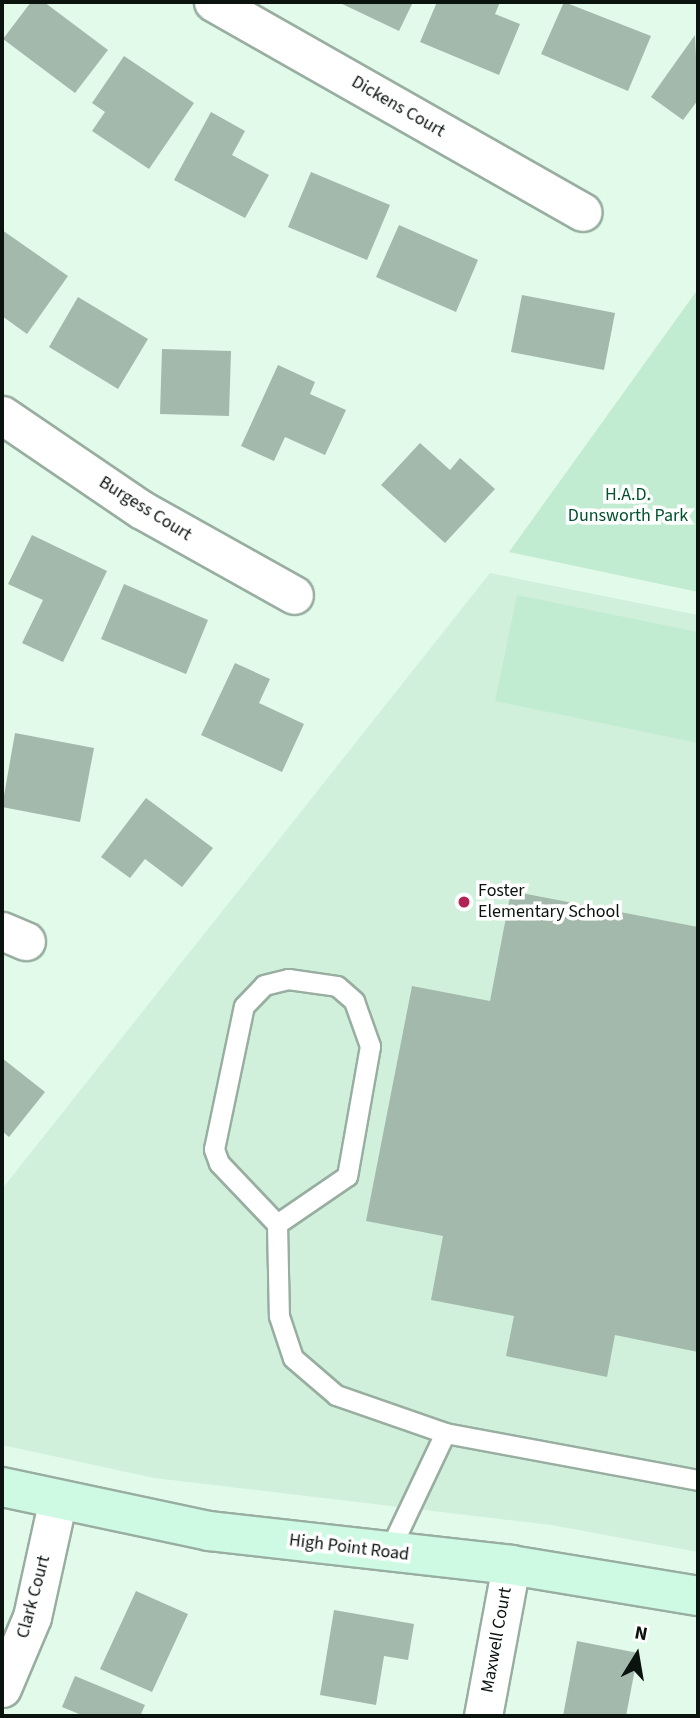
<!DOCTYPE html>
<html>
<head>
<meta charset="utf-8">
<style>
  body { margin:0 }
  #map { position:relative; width:700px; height:1718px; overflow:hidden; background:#e2faea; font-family:"Source Sans 3",sans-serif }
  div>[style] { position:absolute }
  .built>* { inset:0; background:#d1f0dc }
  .green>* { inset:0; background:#c2ecd1 }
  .building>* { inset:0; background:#a3b9ab }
  .roads { filter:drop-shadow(2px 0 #98aea0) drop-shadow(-2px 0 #98aea0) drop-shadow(0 2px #98aea0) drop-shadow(0 -2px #98aea0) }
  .lane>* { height:19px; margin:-9.5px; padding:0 9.5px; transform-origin:9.5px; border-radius:9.5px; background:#fff }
  .street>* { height:37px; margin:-18.5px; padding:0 18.5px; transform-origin:18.5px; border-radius:18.5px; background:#fff }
  .secondary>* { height:38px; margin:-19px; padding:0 19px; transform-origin:19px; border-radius:19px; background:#cefae3 }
  .dots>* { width:19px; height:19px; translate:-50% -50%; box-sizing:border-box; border:4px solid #fff; border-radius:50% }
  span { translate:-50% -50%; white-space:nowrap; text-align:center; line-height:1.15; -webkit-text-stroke:7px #fff; paint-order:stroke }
  .street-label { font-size:18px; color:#0b130e }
  .park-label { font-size:18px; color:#00512e }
  .poi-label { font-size:18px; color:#0b130e }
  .left { translate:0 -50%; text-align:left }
  .frame { position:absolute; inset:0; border:4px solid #0b130e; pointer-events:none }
  .north { position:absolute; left:602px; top:1620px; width:70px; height:70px; -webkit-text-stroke:5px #fff; paint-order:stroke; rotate:11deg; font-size:19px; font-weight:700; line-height:28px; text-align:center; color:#0b130e }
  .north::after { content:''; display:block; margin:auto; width:24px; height:32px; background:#0b130e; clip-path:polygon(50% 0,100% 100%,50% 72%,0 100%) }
</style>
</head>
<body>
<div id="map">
  <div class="built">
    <i style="clip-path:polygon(490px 573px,698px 615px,698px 1552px,551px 1525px,154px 1478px,2px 1445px,2px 1189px)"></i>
  </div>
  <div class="green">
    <i style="clip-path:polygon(698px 289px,698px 592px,509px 552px)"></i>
    <i style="clip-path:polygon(517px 595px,698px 632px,698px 743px,495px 701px)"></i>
  </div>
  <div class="building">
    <i style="clip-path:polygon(31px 2px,44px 2px,108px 50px,75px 93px,3px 39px)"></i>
    <i style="clip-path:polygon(338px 2px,413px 2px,399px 31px)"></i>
    <i style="clip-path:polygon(437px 2px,500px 2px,495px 14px,520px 24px,499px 75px,420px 42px)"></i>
    <i style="clip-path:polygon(564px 2px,651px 36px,628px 91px,541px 54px)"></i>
    <i style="clip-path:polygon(695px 35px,698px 100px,683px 120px,651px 97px)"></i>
    <i style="clip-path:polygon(124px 56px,194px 103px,149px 169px,92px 131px,105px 112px,92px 103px)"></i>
    <i style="clip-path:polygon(211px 112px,245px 131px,232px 155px,269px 175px,245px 218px,174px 180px)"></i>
    <i style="clip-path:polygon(311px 172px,390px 205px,367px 260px,288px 227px)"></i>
    <i style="clip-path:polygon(399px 225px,478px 260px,456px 312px,376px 277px)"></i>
    <i style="clip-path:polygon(2px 230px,68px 276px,27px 334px,2px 316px)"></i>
    <i style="clip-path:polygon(522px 295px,615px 313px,604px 370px,511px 352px)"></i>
    <i style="clip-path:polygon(78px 297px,148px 339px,118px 389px,49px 347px)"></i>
    <i style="clip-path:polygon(162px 349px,231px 351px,229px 416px,160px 414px)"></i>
    <i style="clip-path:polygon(278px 365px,315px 382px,310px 394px,346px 410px,325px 455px,285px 437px,274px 461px,241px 446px)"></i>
    <i style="clip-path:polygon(420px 443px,450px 470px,460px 458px,495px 489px,445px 543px,381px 485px)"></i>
    <i style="clip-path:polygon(32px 535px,107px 571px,63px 662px,22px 643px,43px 600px,8px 584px)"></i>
    <i style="clip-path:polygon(124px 584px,208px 620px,186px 674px,101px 639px)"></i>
    <i style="clip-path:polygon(235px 663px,270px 679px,259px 703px,304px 724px,282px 772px,201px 735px)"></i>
    <i style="clip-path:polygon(15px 733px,94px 748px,80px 822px,2px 807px)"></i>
    <i style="clip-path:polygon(146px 798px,213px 848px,182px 887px,145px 859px,130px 878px,101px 857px)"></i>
    <i style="clip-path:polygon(511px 891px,698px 927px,698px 1352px,615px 1335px,607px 1377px,506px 1356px,514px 1316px,431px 1300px,443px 1236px,366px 1221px,412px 986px,490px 1001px)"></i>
    <i style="clip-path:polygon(2px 1058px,45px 1092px,9px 1137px,2px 1131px)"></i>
    <i style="clip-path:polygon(136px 1591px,188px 1614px,152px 1692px,100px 1669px)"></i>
    <i style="clip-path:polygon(334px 1610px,414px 1624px,408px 1660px,384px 1656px,376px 1705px,320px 1695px)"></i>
    <i style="clip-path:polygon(577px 1641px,638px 1653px,626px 1716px,563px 1716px)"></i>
    <i style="clip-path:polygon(75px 1676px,145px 1705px,140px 1716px,84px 1716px,62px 1707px)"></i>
  </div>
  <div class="roads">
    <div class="lane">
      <i style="left:277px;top:1224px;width:84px;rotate:-133.6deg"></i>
      <i style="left:219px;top:1163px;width:15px;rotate:-110deg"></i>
      <i style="left:214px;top:1149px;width:146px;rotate:-78.2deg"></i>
      <i style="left:244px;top:1006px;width:29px;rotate:-46deg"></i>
      <i style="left:264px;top:985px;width:25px;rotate:-14deg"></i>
      <i style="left:288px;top:979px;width:49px;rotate:8.1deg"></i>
      <i style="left:337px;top:986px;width:23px;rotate:41deg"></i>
      <i style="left:354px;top:1001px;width:48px;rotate:70.4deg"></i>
      <i style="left:370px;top:1046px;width:132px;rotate:100deg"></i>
      <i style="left:347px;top:1176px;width:85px;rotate:145.6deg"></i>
      <i style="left:277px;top:1224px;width:92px;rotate:88.8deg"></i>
      <i style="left:279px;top:1316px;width:44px;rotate:71.6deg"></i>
      <i style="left:293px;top:1358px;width:57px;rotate:40.7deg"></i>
      <i style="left:336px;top:1395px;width:115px;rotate:19.2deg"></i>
      <i style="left:445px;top:1433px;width:133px;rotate:115.4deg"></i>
      <i style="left:445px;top:1433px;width:257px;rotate:10.5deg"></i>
    </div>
    <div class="street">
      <i style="left:213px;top:2px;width:425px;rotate:29.6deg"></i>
      <i style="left:2px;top:415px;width:169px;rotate:34.2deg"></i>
      <i style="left:142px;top:510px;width:174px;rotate:29.2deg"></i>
      <i style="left:2px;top:931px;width:26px;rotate:23deg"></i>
      <i style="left:2px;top:1688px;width:77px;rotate:-67.1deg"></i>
      <i style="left:32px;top:1617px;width:117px;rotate:-77.6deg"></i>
      <i style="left:483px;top:1716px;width:154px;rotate:-79.5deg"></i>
    </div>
    <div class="secondary">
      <i style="left:2px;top:1487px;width:212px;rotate:12deg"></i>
      <i style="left:209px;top:1531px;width:304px;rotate:6.4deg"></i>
      <i style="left:511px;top:1565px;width:190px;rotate:9.4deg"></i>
    </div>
  </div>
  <div class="dots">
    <i style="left:464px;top:902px;background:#b22253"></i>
  </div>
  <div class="street-label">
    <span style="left:398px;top:107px;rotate:30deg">Dickens Court</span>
    <span style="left:145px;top:509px;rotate:32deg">Burgess Court</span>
    <span style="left:349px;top:1548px;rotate:7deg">High Point Road</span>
    <span style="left:34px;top:1597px;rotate:-75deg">Clark Court</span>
    <span style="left:497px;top:1640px;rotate:-80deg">Maxwell Court</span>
  </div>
  <div class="park-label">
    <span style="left:628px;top:506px">H.A.D.<br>Dunsworth Park</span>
  </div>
  <div class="poi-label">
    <span class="left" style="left:478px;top:902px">Foster<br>Elementary School</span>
  </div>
  <div class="frame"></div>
  <div class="north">N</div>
</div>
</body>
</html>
